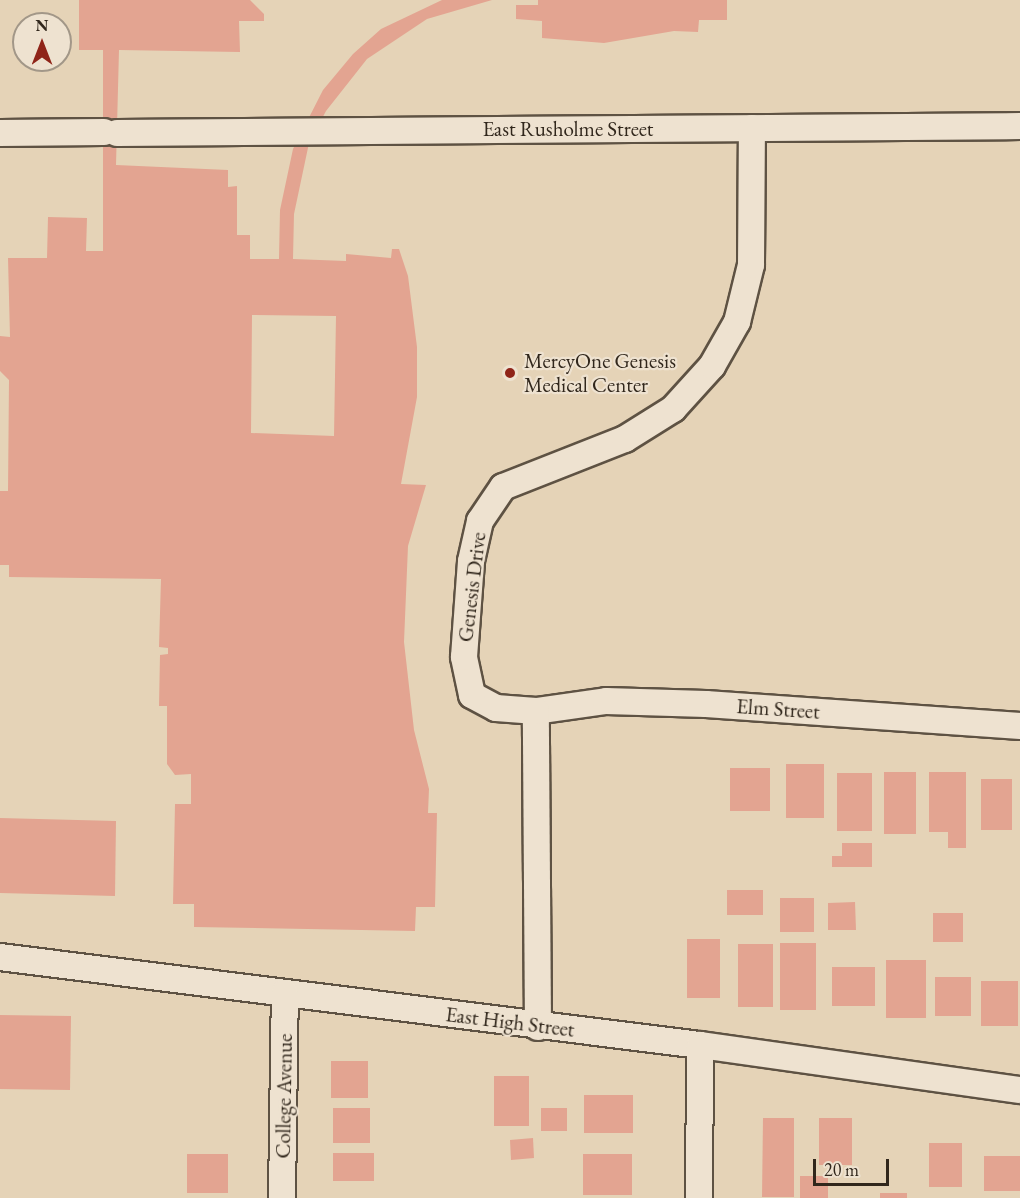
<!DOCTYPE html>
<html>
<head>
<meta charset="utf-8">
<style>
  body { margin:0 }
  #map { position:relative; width:1020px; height:1198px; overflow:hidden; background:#e5d3b7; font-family:"EB Garamond",serif }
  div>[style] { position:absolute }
  .building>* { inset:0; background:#e3a491 }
  .roads { filter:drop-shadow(2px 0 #5e5243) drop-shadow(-2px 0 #5e5243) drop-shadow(0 2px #5e5243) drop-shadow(0 -2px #5e5243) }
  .minor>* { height:26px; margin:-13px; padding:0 13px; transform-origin:13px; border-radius:13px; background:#eee2d0 }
  .dots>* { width:16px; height:16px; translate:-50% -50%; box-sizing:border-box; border:3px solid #eee2d0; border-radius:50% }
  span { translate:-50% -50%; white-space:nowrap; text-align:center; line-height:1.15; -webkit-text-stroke:4.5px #eee2d0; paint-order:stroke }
  .street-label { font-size:21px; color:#31271c }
  .poi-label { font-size:21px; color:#31271c }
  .left { translate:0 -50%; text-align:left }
  .north { position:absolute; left:12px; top:12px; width:60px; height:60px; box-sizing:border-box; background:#eee2d0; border:2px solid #a29788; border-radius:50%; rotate:0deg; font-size:16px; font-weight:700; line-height:24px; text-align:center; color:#31271c }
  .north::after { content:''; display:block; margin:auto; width:21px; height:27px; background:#8f2418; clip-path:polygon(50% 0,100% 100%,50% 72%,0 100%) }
  .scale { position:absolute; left:813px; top:1159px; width:76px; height:27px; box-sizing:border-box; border:3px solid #31271c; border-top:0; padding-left:8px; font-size:18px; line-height:21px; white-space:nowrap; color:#31271c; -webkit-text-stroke:4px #eee2d0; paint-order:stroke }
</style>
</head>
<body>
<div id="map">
  <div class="building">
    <i style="clip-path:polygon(evenodd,79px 0,250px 0,264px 14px,264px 21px,239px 21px,240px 52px,119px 50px,116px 165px,228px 170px,228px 187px,237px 186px,237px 235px,250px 235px,250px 259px,279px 259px,280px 210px,293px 149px,323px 90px,353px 54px,381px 29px,442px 0,492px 0,427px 19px,367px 59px,326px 111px,309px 143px,294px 214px,293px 259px,346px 261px,346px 254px,391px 258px,392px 249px,399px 249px,408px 276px,417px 347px,417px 397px,401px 484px,426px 485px,408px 546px,404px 642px,414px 730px,429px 789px,428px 813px,437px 813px,435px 907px,416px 907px,415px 931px,194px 927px,194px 904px,173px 904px,175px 804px,191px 804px,191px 774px,175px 775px,167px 764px,167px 706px,159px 706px,160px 655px,168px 654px,168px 648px,159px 647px,161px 579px,9px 577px,9px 565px,0 565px,0 491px,8px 491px,9px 380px,0 371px,0 336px,10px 337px,8px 258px,47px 258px,48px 217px,87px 218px,86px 251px,103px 251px,103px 50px,79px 50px,79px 0,252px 315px,336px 316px,334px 436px,251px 433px,252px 315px)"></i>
    <i style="clip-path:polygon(538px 0,727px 0,727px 20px,699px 20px,698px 32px,674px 31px,604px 43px,542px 38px,542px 21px,516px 19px,516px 5px,538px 5px)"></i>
    <i style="clip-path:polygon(786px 764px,824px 764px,824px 818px,786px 818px)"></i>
    <i style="clip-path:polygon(730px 768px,770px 768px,770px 811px,730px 811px)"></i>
    <i style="clip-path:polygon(884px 772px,916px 772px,916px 834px,884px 834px)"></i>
    <i style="clip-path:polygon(929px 772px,966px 772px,966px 848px,948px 848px,948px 832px,929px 832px)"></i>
    <i style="clip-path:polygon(837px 773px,872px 773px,872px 831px,837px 831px)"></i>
    <i style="clip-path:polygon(981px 779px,1012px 779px,1012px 830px,981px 830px)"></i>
    <i style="clip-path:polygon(0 818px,116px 821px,115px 896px,0 893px)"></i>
    <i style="clip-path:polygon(842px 843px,872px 843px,872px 867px,832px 867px,832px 856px,842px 856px)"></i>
    <i style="clip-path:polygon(727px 890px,763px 890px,763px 915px,727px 915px)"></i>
    <i style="clip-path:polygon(780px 898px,814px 898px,814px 932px,780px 932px)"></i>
    <i style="clip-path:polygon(855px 902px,856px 930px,828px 930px,828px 903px)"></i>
    <i style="clip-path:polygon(933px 913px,963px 913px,963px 942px,933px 942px)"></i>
    <i style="clip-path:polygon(687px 939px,720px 939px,720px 998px,687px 998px)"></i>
    <i style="clip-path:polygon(780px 943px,816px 943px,816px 1010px,780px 1010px)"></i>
    <i style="clip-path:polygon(738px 944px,773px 944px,773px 1007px,738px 1007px)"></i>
    <i style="clip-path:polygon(886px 960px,926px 960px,926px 1018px,886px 1018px)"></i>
    <i style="clip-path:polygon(832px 967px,875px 967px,875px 1006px,832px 1006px)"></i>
    <i style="clip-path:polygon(935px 977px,971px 977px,971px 1016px,935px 1016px)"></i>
    <i style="clip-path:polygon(981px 981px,1018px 981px,1018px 1026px,981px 1026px)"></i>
    <i style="clip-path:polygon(0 1015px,71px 1016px,70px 1090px,0 1089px)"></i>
    <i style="clip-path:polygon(331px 1061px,368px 1061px,368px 1098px,331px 1098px)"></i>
    <i style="clip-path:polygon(494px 1076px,529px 1076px,529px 1126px,494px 1126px)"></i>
    <i style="clip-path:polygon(584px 1095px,633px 1095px,633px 1133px,584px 1133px)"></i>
    <i style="clip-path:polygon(333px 1108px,370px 1108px,370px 1143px,333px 1143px)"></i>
    <i style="clip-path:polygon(541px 1108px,567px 1108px,567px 1131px,541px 1131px)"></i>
    <i style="clip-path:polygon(763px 1118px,794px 1118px,794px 1197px,762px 1197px)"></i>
    <i style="clip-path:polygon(819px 1118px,852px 1118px,852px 1165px,819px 1165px)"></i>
    <i style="clip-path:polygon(533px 1138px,534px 1158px,511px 1160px,510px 1140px)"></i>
    <i style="clip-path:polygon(929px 1143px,962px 1143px,962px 1187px,929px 1187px)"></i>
    <i style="clip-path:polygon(333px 1153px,374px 1153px,374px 1181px,333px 1181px)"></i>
    <i style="clip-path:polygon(187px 1154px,228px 1154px,228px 1193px,187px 1193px)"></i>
    <i style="clip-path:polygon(583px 1154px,632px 1154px,632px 1195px,583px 1195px)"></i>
    <i style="clip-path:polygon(984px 1156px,1020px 1156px,1020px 1191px,984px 1191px)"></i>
    <i style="clip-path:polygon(800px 1176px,828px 1176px,828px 1198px,800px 1198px)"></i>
    <i style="clip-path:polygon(880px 1193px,907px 1193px,907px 1198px,880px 1198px)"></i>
  </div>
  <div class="roads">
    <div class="minor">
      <i style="left:0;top:133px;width:104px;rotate:-0.6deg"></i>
      <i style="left:117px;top:133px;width:903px;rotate:-0.44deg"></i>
      <i style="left:536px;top:711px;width:71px;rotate:-8.1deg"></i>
      <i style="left:606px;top:701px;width:100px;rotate:1.7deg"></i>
      <i style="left:706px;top:704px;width:315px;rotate:4deg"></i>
      <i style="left:0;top:957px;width:706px;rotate:7.17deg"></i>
      <i style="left:700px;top:1045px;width:323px;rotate:8deg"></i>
      <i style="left:538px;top:1027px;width:316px;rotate:-90.4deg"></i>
      <i style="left:536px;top:711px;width:40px;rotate:-175.7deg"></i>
      <i style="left:496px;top:708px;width:27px;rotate:-152deg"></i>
      <i style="left:472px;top:695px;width:39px;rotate:-102deg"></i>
      <i style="left:464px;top:657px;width:96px;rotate:-85.8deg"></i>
      <i style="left:471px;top:561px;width:41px;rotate:-77.3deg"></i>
      <i style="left:480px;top:521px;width:41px;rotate:-55.9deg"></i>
      <i style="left:503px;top:487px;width:131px;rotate:-21.5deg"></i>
      <i style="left:625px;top:439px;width:57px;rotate:-32deg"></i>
      <i style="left:673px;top:409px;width:58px;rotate:-47.8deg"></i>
      <i style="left:712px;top:366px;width:51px;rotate:-60.4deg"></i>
      <i style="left:737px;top:322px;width:59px;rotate:-76.2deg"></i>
      <i style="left:751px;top:265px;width:137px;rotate:-89.6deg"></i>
      <i style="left:282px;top:1198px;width:205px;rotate:-89.2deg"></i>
      <i style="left:699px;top:1198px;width:153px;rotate:-89.6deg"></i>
    </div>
  </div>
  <div class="dots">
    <i style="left:510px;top:373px;background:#8f2418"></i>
  </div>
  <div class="street-label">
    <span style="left:568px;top:129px">East Rusholme Street</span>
    <span style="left:472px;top:587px;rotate:-83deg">Genesis Drive</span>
    <span style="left:778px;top:709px;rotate:4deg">Elm Street</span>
    <span style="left:510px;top:1022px;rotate:7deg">East High Street</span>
    <span style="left:284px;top:1096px;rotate:-89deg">College Avenue</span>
  </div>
  <div class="poi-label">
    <span class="left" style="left:524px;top:373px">MercyOne Genesis<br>Medical Center</span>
  </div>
  <div class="north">N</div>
  <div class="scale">20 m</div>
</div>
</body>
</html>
